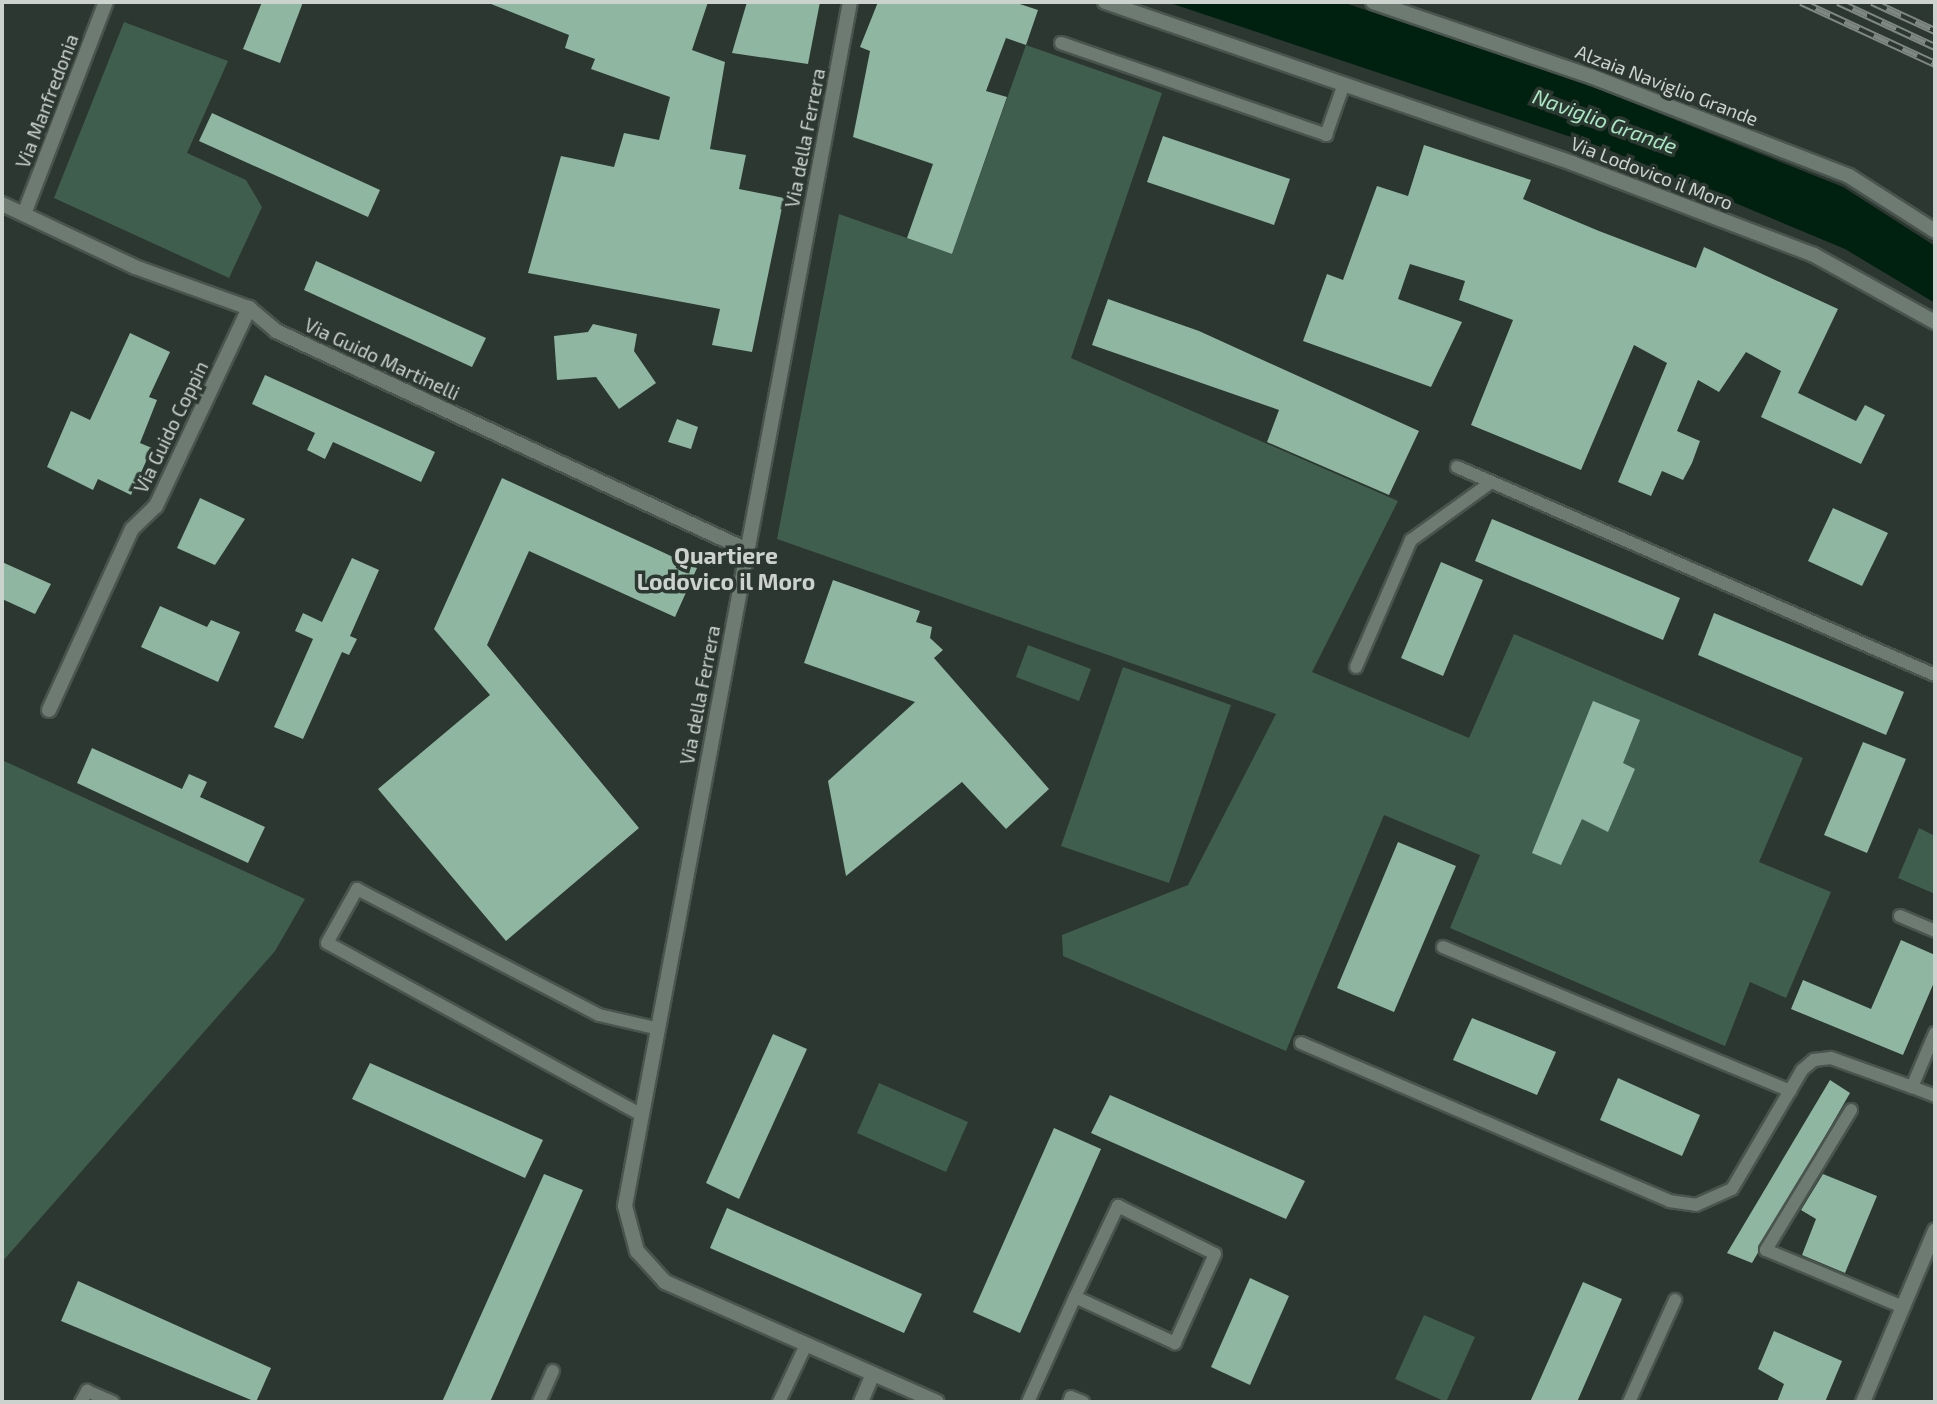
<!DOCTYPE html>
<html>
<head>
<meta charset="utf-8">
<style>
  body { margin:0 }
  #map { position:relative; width:1937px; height:1404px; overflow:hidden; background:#2b3730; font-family:"Exo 2",sans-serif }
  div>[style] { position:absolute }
  .green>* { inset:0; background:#405e4d }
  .water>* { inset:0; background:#002010 }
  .building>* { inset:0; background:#8fb6a0 }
  .roads { filter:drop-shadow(2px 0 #4a544f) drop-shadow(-2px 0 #4a544f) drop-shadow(0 2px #4a544f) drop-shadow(0 -2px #4a544f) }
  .service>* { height:12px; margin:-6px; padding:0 6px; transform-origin:6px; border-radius:6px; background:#6e7b73 }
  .pedestrian>* { height:14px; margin:-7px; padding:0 7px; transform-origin:7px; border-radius:7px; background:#6e7b73 }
  .minor>* { height:14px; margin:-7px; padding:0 7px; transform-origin:7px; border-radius:7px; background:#6e7b73 }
  .tertiary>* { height:14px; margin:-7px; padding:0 7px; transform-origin:7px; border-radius:7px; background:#6e7b73 }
  .rail>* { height:8px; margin-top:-4px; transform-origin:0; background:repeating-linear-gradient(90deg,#2b3730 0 16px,#7e8782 0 32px); box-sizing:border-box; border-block:2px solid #7e8782 }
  span { translate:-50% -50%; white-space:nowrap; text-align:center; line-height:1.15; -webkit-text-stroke:7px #2b3730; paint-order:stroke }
  .street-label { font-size:19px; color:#ccd3cf }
  .water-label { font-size:21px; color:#a7e8c3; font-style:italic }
  .quarter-label { font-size:23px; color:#ccd3cf; font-weight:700 }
  .frame { position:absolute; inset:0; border:4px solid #ccd3cf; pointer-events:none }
</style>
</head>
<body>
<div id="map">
  <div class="green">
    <i style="clip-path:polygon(124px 22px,228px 61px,187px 153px,246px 180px,262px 207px,229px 278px,54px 198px)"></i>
    <i style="clip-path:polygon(1026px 45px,1162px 93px,1071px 358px,1398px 501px,1312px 672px,1469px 738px,1514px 634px,1803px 758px,1759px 862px,1831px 892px,1786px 998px,1750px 982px,1725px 1046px,1450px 928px,1480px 855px,1384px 815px,1286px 1051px,1063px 956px,1062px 935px,1188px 885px,1276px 714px,777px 539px,839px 214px,952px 254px)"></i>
    <i style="clip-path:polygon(1028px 645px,1091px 669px,1079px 701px,1016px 677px)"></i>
    <i style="clip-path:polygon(1123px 667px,1231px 705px,1169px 883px,1061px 846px)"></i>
    <i style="clip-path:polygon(2px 760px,305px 899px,275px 951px,2px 1262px)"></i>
    <i style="clip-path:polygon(1919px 828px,1935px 836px,1935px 894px,1898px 878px)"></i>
    <i style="clip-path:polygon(879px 1083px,968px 1122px,946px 1172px,857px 1133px)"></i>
    <i style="clip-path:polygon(1424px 1315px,1475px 1337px,1446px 1402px,1395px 1379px)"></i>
  </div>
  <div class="water">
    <i style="clip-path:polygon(1167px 2px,1342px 2px,1588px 85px,1843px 187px,1935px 246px,1935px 303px,1845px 249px,1604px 148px)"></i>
  </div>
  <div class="building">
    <i style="clip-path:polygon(262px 2px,303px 2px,280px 63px,243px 49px)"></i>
    <i style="clip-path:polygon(486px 2px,708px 2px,692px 50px,725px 62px,710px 149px,746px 155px,739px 189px,784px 198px,752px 352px,712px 345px,720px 309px,528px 273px,561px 156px,614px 167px,624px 133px,659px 140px,670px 97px,591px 69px,595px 59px,565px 48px,569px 35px)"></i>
    <i style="clip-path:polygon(747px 2px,820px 2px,808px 64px,732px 53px)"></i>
    <i style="clip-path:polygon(878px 2px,1014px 2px,1038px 10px,1026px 45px,1006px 38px,986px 91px,1007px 97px,952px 254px,907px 238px,933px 164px,853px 137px,870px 51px,860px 47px)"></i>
    <i style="clip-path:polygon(212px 113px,380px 190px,368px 217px,199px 141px)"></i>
    <i style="clip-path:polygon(1163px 136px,1290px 179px,1274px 225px,1147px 182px)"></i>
    <i style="clip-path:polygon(1424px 145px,1531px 180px,1523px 199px,1599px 231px,1696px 268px,1704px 247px,1838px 309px,1798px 393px,1856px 421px,1865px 405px,1885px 415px,1861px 464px,1761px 417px,1781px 371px,1746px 352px,1719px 392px,1698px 380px,1677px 431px,1700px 441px,1692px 463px,1683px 480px,1662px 471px,1651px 496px,1618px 482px,1667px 363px,1634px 345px,1581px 470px,1471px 425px,1513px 320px,1459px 300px,1465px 281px,1410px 264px,1398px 299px,1462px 322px,1431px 387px,1303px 341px,1327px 274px,1343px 280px,1377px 186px,1408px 196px)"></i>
    <i style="clip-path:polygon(316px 261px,486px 338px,472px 367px,304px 290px)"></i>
    <i style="clip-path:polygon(1108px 299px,1199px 331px,1419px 431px,1389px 495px,1267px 442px,1279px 410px,1092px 345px)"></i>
    <i style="clip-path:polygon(593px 324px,637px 334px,634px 351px,656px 383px,619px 409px,596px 377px,557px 380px,554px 336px,588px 332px)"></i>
    <i style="clip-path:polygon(130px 333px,170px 352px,149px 397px,157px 400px,140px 443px,152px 448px,131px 495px,98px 479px,93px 490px,47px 467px,71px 411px,90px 420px)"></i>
    <i style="clip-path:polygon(265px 375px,435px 452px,421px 482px,333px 442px,325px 459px,307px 450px,315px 433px,252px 404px)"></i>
    <i style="clip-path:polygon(677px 419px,698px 427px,691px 449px,668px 442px)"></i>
    <i style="clip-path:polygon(502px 478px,697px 568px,675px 617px,529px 551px,487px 645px,639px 828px,506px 941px,378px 789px,490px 695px,434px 629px)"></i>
    <i style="clip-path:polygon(200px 498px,245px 519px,215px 565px,177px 548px)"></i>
    <i style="clip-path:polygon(1833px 508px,1888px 533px,1862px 586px,1808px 561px)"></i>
    <i style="clip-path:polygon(1492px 519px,1680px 598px,1663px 640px,1475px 561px)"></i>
    <i style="clip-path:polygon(352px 558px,379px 570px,350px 636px,357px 639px,349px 655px,342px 652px,303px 739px,274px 727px,313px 639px,295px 631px,303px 613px,322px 622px)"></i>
    <i style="clip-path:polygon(2px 562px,51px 584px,35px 614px,2px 599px)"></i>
    <i style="clip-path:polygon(1441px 562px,1483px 580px,1443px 676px,1401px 658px)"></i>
    <i style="clip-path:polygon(833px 580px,920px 611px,916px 622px,932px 627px,930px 638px,943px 650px,934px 658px,1049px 789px,1006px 829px,962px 782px,846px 876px,828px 781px,915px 702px,804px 663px)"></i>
    <i style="clip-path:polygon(160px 606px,207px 627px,211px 620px,240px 632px,218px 682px,141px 647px)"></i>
    <i style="clip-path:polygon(1714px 613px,1904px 692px,1886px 735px,1698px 655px)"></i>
    <i style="clip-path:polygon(1593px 701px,1640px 720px,1623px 763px,1635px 769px,1608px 832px,1582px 819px,1561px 865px,1532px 853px)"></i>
    <i style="clip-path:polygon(1863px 742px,1906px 759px,1867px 853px,1824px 835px)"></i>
    <i style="clip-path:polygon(92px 748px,182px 789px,189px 774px,207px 782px,200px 797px,265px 827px,248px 863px,77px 783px)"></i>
    <i style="clip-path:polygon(1398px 842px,1456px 866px,1394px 1012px,1337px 988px)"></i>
    <i style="clip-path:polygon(1901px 940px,1935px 955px,1935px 980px,1903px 1055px,1791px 1009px,1803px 980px,1871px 1009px)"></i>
    <i style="clip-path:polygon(1472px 1018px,1556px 1052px,1537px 1095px,1453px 1060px)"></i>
    <i style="clip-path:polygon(773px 1034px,807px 1049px,739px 1199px,706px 1183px)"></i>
    <i style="clip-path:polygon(370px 1063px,543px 1140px,525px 1178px,352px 1099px)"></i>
    <i style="clip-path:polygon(1618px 1078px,1700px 1115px,1682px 1156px,1600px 1120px)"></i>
    <i style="clip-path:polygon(1830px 1080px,1850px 1093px,1752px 1263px,1727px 1253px)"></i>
    <i style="clip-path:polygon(1110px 1095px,1305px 1181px,1286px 1219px,1091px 1133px)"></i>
    <i style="clip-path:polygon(1054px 1128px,1101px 1149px,1020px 1333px,973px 1312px)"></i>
    <i style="clip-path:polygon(544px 1174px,583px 1190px,490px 1402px,442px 1402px)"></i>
    <i style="clip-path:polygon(1823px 1174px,1877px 1196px,1845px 1273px,1802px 1255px,1816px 1219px,1801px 1210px)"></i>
    <i style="clip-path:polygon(727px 1208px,922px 1294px,904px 1333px,710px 1248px)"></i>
    <i style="clip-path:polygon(1250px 1278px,1289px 1296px,1250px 1385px,1211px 1367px)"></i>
    <i style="clip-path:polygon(78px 1281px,271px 1368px,256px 1402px,61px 1321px)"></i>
    <i style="clip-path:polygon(1583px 1282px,1622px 1299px,1577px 1402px,1530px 1402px)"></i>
    <i style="clip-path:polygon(1774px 1331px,1842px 1361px,1825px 1402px,1777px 1402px,1784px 1384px,1758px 1369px)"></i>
  </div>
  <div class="roads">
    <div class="service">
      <i style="left:1061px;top:43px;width:281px;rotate:19.1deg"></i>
      <i style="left:1326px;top:135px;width:54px;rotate:-70.6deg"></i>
      <i style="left:1457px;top:467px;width:521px;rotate:23.52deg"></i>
      <i style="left:1356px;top:667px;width:138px;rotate:-66.6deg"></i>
      <i style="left:1411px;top:540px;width:97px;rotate:-35.8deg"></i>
      <i style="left:1900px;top:916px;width:38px;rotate:23deg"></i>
      <i style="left:1443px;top:947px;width:376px;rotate:22.5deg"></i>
      <i style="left:1935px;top:1033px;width:59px;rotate:113.1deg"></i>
      <i style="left:1912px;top:1087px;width:25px;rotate:21deg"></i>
      <i style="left:1301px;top:1043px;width:400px;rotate:23.2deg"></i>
      <i style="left:1669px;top:1201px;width:27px;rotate:8deg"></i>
      <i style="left:1696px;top:1205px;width:39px;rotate:-24deg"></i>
      <i style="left:1732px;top:1189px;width:138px;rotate:-59.5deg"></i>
      <i style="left:1802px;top:1070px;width:16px;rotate:-40deg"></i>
      <i style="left:1814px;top:1060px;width:17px;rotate:-7deg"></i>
      <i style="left:1831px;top:1058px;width:86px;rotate:19.7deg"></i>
      <i style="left:1851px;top:1110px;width:164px;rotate:121.3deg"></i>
      <i style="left:1766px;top:1250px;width:148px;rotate:22.6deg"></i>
      <i style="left:638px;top:1113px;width:354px;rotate:-151.3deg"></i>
      <i style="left:327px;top:943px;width:62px;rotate:-60.9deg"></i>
      <i style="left:357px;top:889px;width:273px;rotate:27.5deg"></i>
      <i style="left:599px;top:1015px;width:57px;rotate:13.1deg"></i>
      <i style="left:81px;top:1402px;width:13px;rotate:-61deg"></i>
      <i style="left:87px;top:1391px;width:28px;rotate:23deg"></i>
      <i style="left:539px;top:1402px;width:34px;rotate:-66deg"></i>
      <i style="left:779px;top:1402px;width:63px;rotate:-64.7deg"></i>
      <i style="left:1028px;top:1402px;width:115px;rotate:-65.9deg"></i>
      <i style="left:1075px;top:1297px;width:101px;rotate:-64.7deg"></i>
      <i style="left:1118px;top:1206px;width:108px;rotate:26.3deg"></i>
      <i style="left:1215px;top:1254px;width:98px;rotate:114.2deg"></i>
      <i style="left:1175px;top:1343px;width:110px;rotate:-155.3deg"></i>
      <i style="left:1069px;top:1402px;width:5px;rotate:-68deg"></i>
      <i style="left:1071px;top:1397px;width:13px;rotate:23deg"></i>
      <i style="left:1629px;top:1402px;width:112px;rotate:-65.7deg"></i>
    </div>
    <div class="pedestrian">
      <i style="left:1373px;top:2px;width:232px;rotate:18.8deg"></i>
      <i style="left:1593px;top:77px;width:274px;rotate:21.1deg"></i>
      <i style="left:1849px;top:176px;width:102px;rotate:32.6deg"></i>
    </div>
    <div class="minor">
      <i style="left:850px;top:2px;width:1225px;rotate:100.59deg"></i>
      <i style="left:625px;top:1206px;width:47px;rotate:75.1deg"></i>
      <i style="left:637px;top:1251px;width:42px;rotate:47.9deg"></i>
      <i style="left:665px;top:1282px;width:297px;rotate:23.8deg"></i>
      <i style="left:2px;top:204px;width:147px;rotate:25.3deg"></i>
      <i style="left:135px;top:267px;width:121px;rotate:19.8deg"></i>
      <i style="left:249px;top:308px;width:35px;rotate:40deg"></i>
      <i style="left:276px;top:331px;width:519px;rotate:24.94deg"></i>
      <i style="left:24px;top:214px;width:227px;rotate:-68.9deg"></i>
      <i style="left:49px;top:710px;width:199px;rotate:-65.4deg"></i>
      <i style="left:132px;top:529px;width:33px;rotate:-44deg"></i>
      <i style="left:156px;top:506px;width:219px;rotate:-64.8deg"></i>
      <i style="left:861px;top:1402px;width:30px;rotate:-67deg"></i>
    </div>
    <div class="tertiary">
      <i style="left:1105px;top:2px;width:494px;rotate:19deg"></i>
      <i style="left:1572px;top:163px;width:259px;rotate:20.8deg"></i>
      <i style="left:1814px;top:255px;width:138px;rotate:29deg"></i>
      <i style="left:1863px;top:1402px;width:186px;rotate:-67.2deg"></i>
    </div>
  </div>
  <div class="rail">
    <i style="left:1801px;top:2px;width:148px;rotate:24.8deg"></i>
    <i style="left:1838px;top:2px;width:107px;rotate:24.9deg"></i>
    <i style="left:1872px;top:2px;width:69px;rotate:24.7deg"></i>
  </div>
  <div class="street-label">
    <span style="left:1667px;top:85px;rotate:21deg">Alzaia Naviglio Grande</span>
    <span style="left:47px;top:101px;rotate:-69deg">Via Manfredonia</span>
    <span style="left:805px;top:138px;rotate:-79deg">Via della Ferrera</span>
    <span style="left:1652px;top:173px;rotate:21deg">Via Lodovico il Moro</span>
    <span style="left:382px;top:359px;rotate:25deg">Via Guido Martinelli</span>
    <span style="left:171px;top:427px;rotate:-64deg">Via Guido Coppin</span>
    <span style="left:700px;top:695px;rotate:-79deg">Via della Ferrera</span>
  </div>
  <div class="water-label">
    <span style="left:1605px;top:121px;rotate:20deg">Naviglio Grande</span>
  </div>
  <div class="quarter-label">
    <span style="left:726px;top:568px">Quartiere<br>Lodovico il Moro</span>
  </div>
  <div class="frame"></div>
</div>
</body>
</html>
